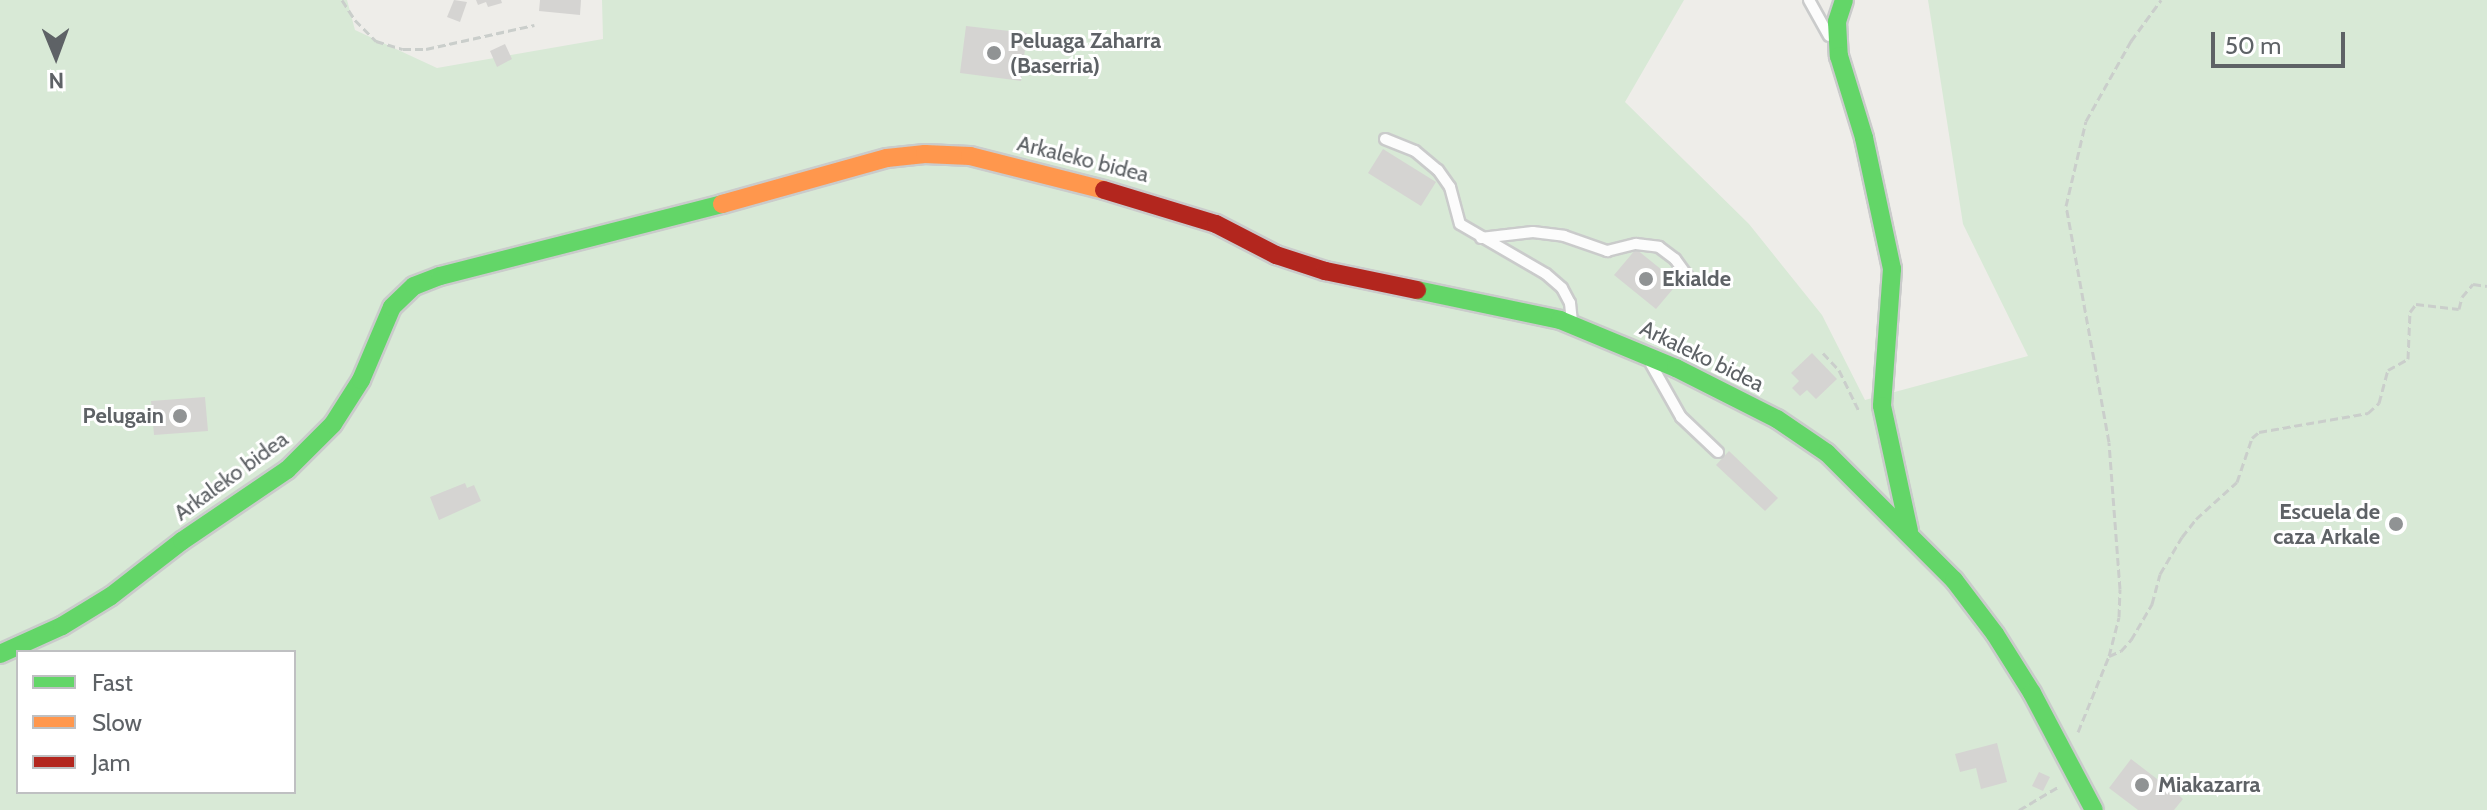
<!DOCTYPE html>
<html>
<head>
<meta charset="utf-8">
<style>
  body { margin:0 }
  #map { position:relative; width:2487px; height:810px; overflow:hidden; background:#eeede9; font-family:Cabin,sans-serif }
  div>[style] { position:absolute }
  .green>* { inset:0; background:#d8e9d6 }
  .building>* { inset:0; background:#d5d4d2 }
  .path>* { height:3px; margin-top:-1.5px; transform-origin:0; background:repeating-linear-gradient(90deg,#cacecb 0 8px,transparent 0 12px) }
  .roads { filter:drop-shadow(2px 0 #cacbcb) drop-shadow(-2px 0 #cacbcb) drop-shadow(0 2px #cacbcb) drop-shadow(0 -2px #cacbcb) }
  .lane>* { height:10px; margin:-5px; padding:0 5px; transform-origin:5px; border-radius:5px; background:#fcfcfc }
  .fast>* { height:18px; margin:-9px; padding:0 9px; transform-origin:9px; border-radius:9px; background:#63d668 }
  .slow>* { height:18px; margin:-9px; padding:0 9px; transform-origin:9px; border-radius:9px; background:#ff974d }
  .jam>* { height:18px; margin:-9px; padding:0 9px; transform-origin:9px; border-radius:9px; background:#b3261e }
  .dots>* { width:22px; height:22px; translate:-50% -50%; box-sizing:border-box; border:4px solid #fff; border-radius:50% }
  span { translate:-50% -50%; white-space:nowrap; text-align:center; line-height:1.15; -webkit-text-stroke:6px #fff; paint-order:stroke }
  .poi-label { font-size:22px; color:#5e6266; font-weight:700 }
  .left { translate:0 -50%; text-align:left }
  .right { translate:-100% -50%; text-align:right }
  .street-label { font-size:22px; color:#5e6266 }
  .legend { position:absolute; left:16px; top:650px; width:280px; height:144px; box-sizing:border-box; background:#fff; border:2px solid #bfc0c2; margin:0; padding:10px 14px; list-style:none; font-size:24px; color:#5e6266 }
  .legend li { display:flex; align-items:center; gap:16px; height:40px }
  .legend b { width:40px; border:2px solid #bfc0c2 }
  .north { position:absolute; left:16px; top:16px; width:80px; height:80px; -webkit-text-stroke:6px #fff; paint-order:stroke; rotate:179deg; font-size:22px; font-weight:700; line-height:32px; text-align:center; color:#5e6266 }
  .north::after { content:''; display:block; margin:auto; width:28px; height:36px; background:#5e6266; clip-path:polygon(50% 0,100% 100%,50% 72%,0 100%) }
  .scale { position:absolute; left:2211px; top:32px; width:134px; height:36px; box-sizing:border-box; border:4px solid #5e6266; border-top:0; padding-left:10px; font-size:24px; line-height:28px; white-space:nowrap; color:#5e6266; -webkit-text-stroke:6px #fff; paint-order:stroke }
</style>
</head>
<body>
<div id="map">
  <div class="green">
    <i style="clip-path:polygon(evenodd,0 0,347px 0,355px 30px,437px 68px,603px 39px,602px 0,1684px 0,1625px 102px,1749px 224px,1822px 315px,1865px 400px,2028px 356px,1963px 224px,1928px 0,2487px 0,2487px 810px,0 810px,0 0,18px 652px,294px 652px,294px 792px,18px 792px,18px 652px)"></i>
  </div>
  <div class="building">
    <i style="clip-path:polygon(454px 0,467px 2px,460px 22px,447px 17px)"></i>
    <i style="clip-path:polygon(476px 0,501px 0,502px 3px,488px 7px,486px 2px,478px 5px)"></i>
    <i style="clip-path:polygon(540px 0,581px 0,580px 15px,539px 11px)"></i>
    <i style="clip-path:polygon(966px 26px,1027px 33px,1021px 81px,960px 73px)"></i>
    <i style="clip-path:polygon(505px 44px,512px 59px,497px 67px,490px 51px)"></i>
    <i style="clip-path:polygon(1383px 149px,1436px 182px,1421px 206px,1368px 173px)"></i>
    <i style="clip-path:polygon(1636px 249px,1678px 283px,1656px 309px,1614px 275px)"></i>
    <i style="clip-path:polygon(1812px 353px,1837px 379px,1816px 399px,1807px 390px,1800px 396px,1792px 388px,1799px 381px,1791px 373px)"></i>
    <i style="clip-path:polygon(205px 397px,208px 431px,154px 435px,151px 401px)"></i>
    <i style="clip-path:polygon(1729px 451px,1778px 498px,1765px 511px,1716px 465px)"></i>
    <i style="clip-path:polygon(465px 483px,467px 488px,474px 485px,481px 501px,439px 520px,430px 497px)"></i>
    <i style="clip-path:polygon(1997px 743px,2007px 782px,1981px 789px,1976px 768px,1960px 772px,1955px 754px)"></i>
    <i style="clip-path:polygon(2131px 759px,2161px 782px,2165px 778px,2177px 787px,2174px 791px,2183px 799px,2174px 810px,2138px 810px,2109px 788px)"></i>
    <i style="clip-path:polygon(2039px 772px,2050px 777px,2043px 791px,2032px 786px)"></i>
  </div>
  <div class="path">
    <i style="left:342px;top:0;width:24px;rotate:57deg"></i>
    <i style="left:355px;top:20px;width:30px;rotate:45deg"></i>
    <i style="left:376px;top:41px;width:28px;rotate:17deg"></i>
    <i style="left:403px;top:49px;width:23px"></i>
    <i style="left:426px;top:49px;width:111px;rotate:-12.5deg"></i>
    <i style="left:1823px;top:353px;width:23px;rotate:47deg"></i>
    <i style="left:1839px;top:370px;width:46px;rotate:64deg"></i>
    <i style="left:2109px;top:656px;width:13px;rotate:-23deg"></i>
    <i style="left:2121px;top:651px;width:15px;rotate:-48deg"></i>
    <i style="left:2131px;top:640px;width:42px;rotate:-59.7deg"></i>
    <i style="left:2152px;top:604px;width:31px;rotate:-75deg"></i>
    <i style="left:2160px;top:574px;width:43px;rotate:-59.3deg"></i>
    <i style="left:2182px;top:537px;width:23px;rotate:-52deg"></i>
    <i style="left:2196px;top:519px;width:55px;rotate:-42.1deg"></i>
    <i style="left:2237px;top:482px;width:46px;rotate:-71.2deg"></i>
    <i style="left:2252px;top:438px;width:9px;rotate:-41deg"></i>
    <i style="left:2259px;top:432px;width:111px;rotate:-9.9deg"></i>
    <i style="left:2368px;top:413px;width:15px;rotate:-42deg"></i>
    <i style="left:2379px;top:403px;width:34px;rotate:-75deg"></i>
    <i style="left:2388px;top:370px;width:23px;rotate:-29deg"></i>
    <i style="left:2408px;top:359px;width:47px;rotate:-87.6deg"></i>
    <i style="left:2410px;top:312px;width:10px;rotate:-53deg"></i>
    <i style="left:2416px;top:304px;width:43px;rotate:6.6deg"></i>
    <i style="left:2459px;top:309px;width:12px;rotate:-76deg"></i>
    <i style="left:2462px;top:297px;width:17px;rotate:-50deg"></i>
    <i style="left:2473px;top:284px;width:14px;rotate:8deg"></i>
    <i style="left:2078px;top:732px;width:82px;rotate:-67.8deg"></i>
    <i style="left:2109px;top:656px;width:40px;rotate:-75.6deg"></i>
    <i style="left:2119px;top:617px;width:28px;rotate:-88deg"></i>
    <i style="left:2120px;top:589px;width:147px;rotate:-94.3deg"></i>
    <i style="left:2109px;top:442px;width:240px;rotate:-100.3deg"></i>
    <i style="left:2066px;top:206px;width:87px;rotate:-76.8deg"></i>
    <i style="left:2086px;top:121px;width:92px;rotate:-60.6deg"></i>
    <i style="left:2131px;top:41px;width:51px;rotate:-53.8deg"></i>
    <i style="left:2019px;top:810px;width:45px;rotate:-30.5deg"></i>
  </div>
  <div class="roads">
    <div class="lane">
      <i style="left:1809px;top:0;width:41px;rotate:60.9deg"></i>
      <i style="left:1385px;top:139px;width:32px;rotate:22deg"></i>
      <i style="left:1415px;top:151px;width:30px;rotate:40deg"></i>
      <i style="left:1438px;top:170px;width:21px;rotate:55deg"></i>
      <i style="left:1450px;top:187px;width:38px;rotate:75deg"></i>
      <i style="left:1460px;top:224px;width:99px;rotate:30.2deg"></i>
      <i style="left:1546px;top:274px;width:21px;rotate:41deg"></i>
      <i style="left:1562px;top:288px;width:17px;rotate:62deg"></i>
      <i style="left:1570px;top:303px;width:20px;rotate:84deg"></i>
      <i style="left:1481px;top:238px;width:52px;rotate:-6.6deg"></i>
      <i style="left:1533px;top:232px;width:31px;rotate:7deg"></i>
      <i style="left:1564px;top:236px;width:46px;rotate:19.2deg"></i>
      <i style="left:1607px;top:251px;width:30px;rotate:-14deg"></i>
      <i style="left:1636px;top:244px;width:23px;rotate:7deg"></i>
      <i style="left:1659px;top:247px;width:20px;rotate:37deg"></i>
      <i style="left:1675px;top:259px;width:24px;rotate:54deg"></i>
      <i style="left:1651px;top:364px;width:61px;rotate:60.5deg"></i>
      <i style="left:1681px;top:417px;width:51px;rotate:43.4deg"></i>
    </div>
    <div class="fast">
      <i style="left:1844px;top:0;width:23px;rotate:108deg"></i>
      <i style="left:1837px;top:22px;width:34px;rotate:87deg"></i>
      <i style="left:1839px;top:56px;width:86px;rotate:73deg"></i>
      <i style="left:1864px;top:138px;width:134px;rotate:77.9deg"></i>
      <i style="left:1892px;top:269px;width:137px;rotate:94.2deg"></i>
      <i style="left:1882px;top:406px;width:128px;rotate:77.8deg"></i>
      <i style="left:1417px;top:290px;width:146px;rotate:11.8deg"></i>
      <i style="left:1560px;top:320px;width:126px;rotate:22.5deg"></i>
      <i style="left:1676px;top:368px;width:113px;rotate:26.8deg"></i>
      <i style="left:1777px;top:419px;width:60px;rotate:34.2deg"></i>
      <i style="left:1827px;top:453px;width:180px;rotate:45deg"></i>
      <i style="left:1954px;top:580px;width:68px;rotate:52.8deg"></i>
      <i style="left:1995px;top:634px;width:70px;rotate:57.9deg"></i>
      <i style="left:2032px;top:693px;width:132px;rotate:62.1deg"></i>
      <i style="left:0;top:654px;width:68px;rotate:-24.3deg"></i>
      <i style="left:62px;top:626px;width:57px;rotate:-31.5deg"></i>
      <i style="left:111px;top:596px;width:90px;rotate:-37.8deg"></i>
      <i style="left:182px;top:541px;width:127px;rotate:-34.1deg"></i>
      <i style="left:287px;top:470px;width:65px;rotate:-45deg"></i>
      <i style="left:333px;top:424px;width:52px;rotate:-57.5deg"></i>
      <i style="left:361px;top:380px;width:79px;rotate:-67deg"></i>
      <i style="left:392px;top:307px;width:30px;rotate:-44deg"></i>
      <i style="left:414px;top:286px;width:28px;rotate:-21deg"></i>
      <i style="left:440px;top:276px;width:291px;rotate:-14.3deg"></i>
    </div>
    <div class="slow">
      <i style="left:722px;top:204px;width:171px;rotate:-15.6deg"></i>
      <i style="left:887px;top:158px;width:38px;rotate:-6deg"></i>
      <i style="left:925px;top:154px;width:45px;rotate:2.5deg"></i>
      <i style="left:970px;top:156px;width:138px;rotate:14.2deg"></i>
    </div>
    <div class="jam">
      <i style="left:1104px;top:190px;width:117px;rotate:16.9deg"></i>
      <i style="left:1216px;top:224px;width:68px;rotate:27.3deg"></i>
      <i style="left:1276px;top:255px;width:52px;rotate:18.1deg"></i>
      <i style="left:1325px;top:271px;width:94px;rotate:11.7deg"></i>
    </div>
  </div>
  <div class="dots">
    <i style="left:994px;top:53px;background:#909394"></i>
    <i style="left:1646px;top:279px;background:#909394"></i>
    <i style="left:180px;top:416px;background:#909394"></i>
    <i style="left:2396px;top:524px;background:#909394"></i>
    <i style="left:2142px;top:785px;background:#909394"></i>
  </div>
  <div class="poi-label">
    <span class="left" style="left:1010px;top:53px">Peluaga Zaharra<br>(Baserria)</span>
    <span class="left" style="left:1662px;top:279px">Ekialde</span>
    <span class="right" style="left:164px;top:416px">Pelugain</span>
    <span class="right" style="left:2380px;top:524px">Escuela de<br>caza Arkale</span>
    <span class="left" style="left:2158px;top:785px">Miakazarra</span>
  </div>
  <div class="street-label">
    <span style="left:1083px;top:159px;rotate:14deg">Arkaleko bidea</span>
    <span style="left:1702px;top:356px;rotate:26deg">Arkaleko bidea</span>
    <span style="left:231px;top:476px;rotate:-36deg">Arkaleko bidea</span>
  </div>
  <ul class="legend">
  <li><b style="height:10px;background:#63d668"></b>Fast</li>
  <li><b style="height:10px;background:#ff974d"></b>Slow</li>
  <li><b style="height:10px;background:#b3261e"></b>Jam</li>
  </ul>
  <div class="north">N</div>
  <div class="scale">50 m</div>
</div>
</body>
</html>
